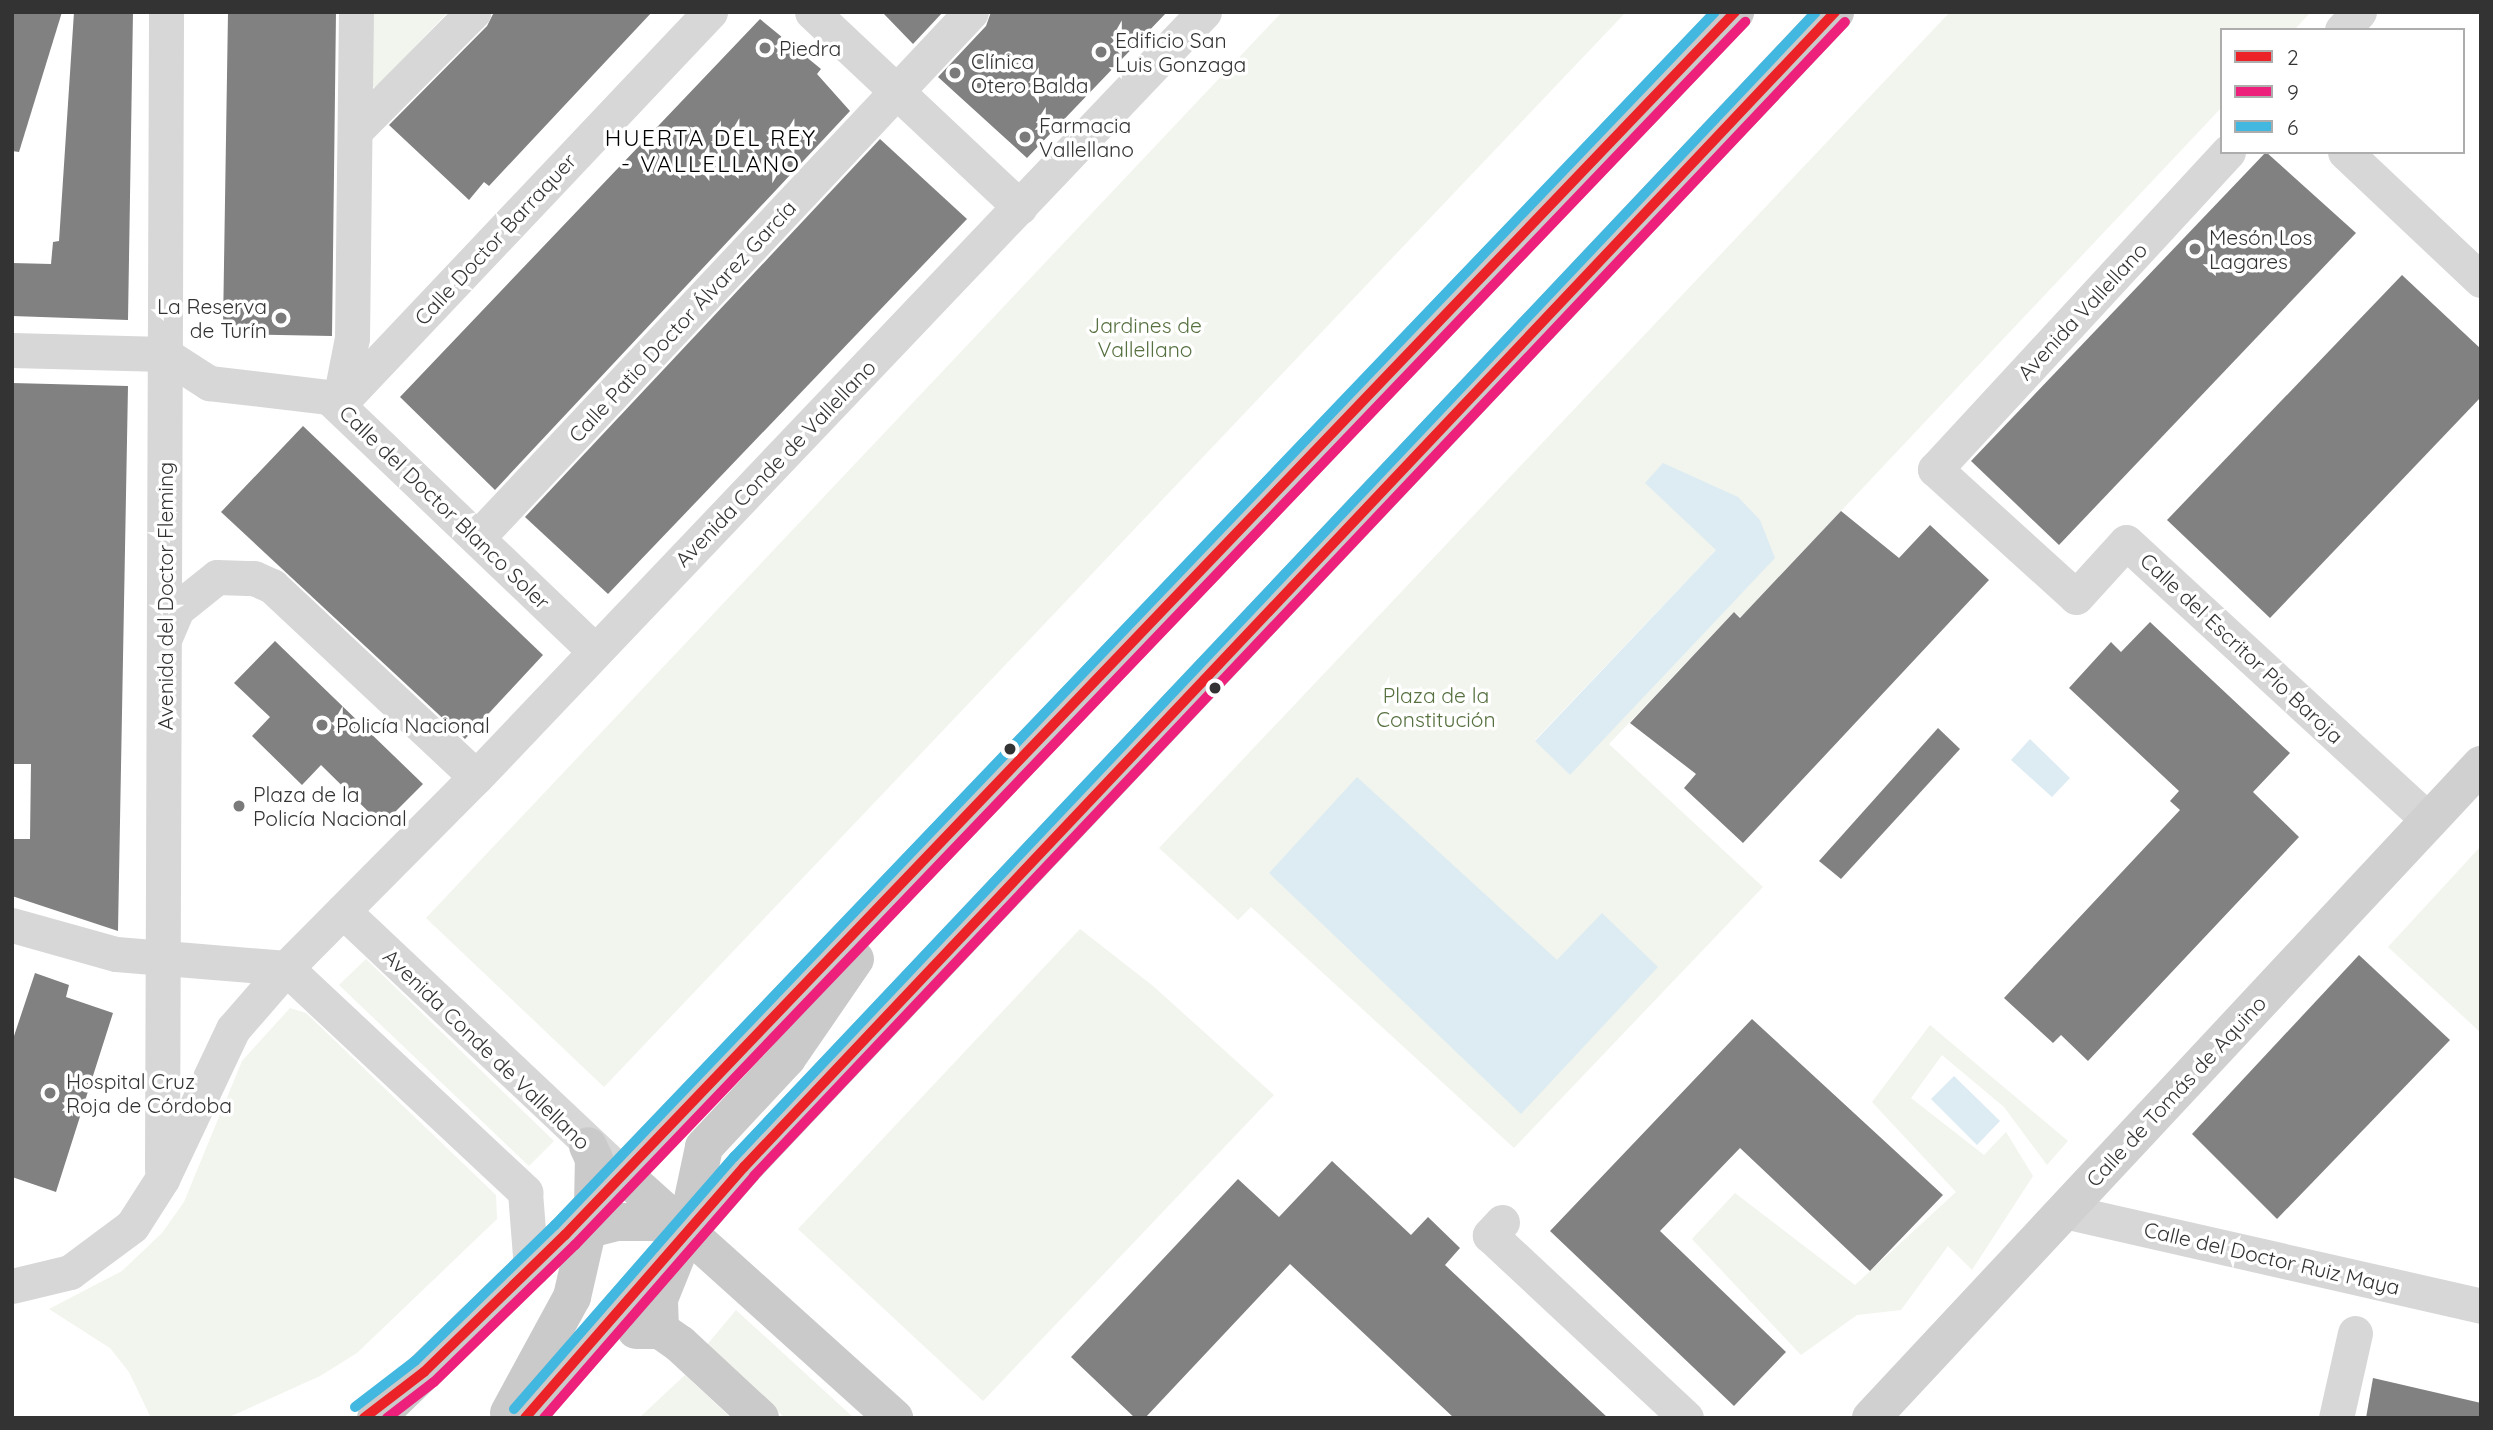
<!DOCTYPE html>
<html>
<head>
<meta charset="utf-8">
<style>
  body { margin:0 }
  #map { position:relative; width:2493px; height:1430px; overflow:hidden; background:#fff; font-family:Quicksand,sans-serif }
  div>[style] { position:absolute }
  .green>* { inset:0; background:#f1f5ed }
  .water>* { inset:0; background:#ddebf3 }
  .building>* { inset:0; background:#818181 }
  .street>* { height:35px; margin:-17.5px; padding:0 17.5px; transform-origin:17.5px; border-radius:17.5px; background:#d7d7d7 }
  .secondary>* { height:38px; margin:-19px; padding:0 19px; transform-origin:19px; border-radius:19px; background:#d0d0d0 }
  .primary>* { height:38px; margin:-19px; padding:0 19px; transform-origin:19px; border-radius:19px; background:#cacaca }
  .bus-1>* { height:10px; margin:-5px; padding:0 5px; transform-origin:5px; border-radius:5px; background:#eb2227 }
  .bus-2>* { height:10px; margin:-5px; padding:0 5px; transform-origin:5px; border-radius:5px; background:#ed207b }
  .bus-3>* { height:10px; margin:-5px; padding:0 5px; transform-origin:5px; border-radius:5px; background:#42b8e1 }
  .dots>* { width:19px; height:19px; translate:-50% -50%; box-sizing:border-box; border:4px solid #fff; border-radius:50% }
  span { translate:-50% -50%; white-space:nowrap; text-align:center; line-height:1.15; -webkit-text-stroke:7px #fff; paint-order:stroke }
  .poi-label { font-size:21px; color:#333 }
  .left { translate:0 -50%; text-align:left }
  .right { translate:-100% -50%; text-align:right }
  .street-label { font-size:21px; color:#333 }
  .park-label { font-size:21px; color:#56703f }
  .neighbourhood-label { font-size:23px; color:#000; letter-spacing:2px }
  .frame { position:absolute; inset:0; border:14px solid #333; pointer-events:none }
  .legend { position:absolute; left:2220px; top:28px; width:245px; height:126px; box-sizing:border-box; background:#fff; border:2px solid #adadad; margin:0; padding:9px 12px; list-style:none; font-size:21px; color:#333 }
  .legend li { display:flex; align-items:center; gap:14px; height:35px }
  .legend b { width:35px; border:2px solid #adadad }
</style>
</head>
<body>
<div id="map">
  <div class="green">
    <i style="clip-path:polygon(369px 12px,448px 12px,376px 87px,370px 86px)"></i>
    <i style="clip-path:polygon(1282px 12px,1626px 12px,604px 1087px,426px 918px)"></i>
    <i style="clip-path:polygon(evenodd,1950px 12px,2311px 12px,2294px 30px,2222px 30px,2222px 107px,1741px 617px,1734px 612px,1609px 744px,1763px 887px,1514px 1148px,1251px 907px,1238px 920px,1159px 848px,1950px 12px,1716px 550px,1570px 775px,1535px 740px,1716px 550px)"></i>
    <i style="clip-path:polygon(2481px 846px,2481px 1033px,2388px 947px)"></i>
    <i style="clip-path:polygon(1080px 929px,1153px 986px,1274px 1095px,983px 1401px,798px 1229px)"></i>
    <i style="clip-path:polygon(366px 959px,554px 1141px,529px 1166px,339px 985px)"></i>
    <i style="clip-path:polygon(290px 1008px,306px 1013px,496px 1195px,497px 1219px,357px 1353px,320px 1376px,227px 1418px,151px 1418px,129px 1372px,110px 1348px,49px 1309px,122px 1271px,162px 1233px,184px 1202px,242px 1061px)"></i>
    <i style="clip-path:polygon(1930px 1025px,2068px 1141px,2047px 1165px,2004px 1107px,1942px 1055px,1911px 1098px,1984px 1155px,2006px 1132px,2033px 1176px,1972px 1270px,1948px 1246px,1901px 1310px,1857px 1315px,1801px 1355px,1692px 1239px,1735px 1193px,1855px 1285px,1956px 1192px,1872px 1102px)"></i>
    <i style="clip-path:polygon(736px 1310px,854px 1418px,785px 1418px,706px 1346px)"></i>
    <i style="clip-path:polygon(685px 1375px,731px 1418px,639px 1418px)"></i>
  </div>
  <div class="water">
    <i style="clip-path:polygon(1663px 463px,1738px 497px,1760px 520px,1775px 558px,1570px 775px,1535px 741px,1716px 550px,1645px 483px)"></i>
    <i style="clip-path:polygon(2030px 739px,2070px 778px,2052px 797px,2011px 760px)"></i>
    <i style="clip-path:polygon(1357px 777px,1557px 960px,1602px 913px,1658px 967px,1521px 1114px,1269px 873px)"></i>
    <i style="clip-path:polygon(1954px 1076px,2000px 1121px,1977px 1145px,1931px 1099px)"></i>
  </div>
  <div class="building">
    <i style="clip-path:polygon(12px 12px,62px 12px,19px 152px,12px 151px)"></i>
    <i style="clip-path:polygon(74px 12px,133px 12px,128px 320px,12px 316px,12px 263px,51px 264px,53px 242px,59px 241px)"></i>
    <i style="clip-path:polygon(228px 12px,336px 12px,332px 336px,230px 334px,230px 327px,223px 327px)"></i>
    <i style="clip-path:polygon(494px 12px,652px 12px,489px 186px,484px 182px,469px 200px,389px 125px,487px 26px)"></i>
    <i style="clip-path:polygon(882px 12px,943px 12px,913px 44px)"></i>
    <i style="clip-path:polygon(991px 12px,1167px 12px,1027px 158px,938px 77px,986px 26px)"></i>
    <i style="clip-path:polygon(760px 19px,821px 69px,817px 74px,850px 111px,495px 490px,400px 397px)"></i>
    <i style="clip-path:polygon(880px 139px,967px 219px,608px 594px,525px 517px)"></i>
    <i style="clip-path:polygon(2266px 152px,2356px 233px,2059px 545px,1971px 461px)"></i>
    <i style="clip-path:polygon(2402px 275px,2481px 349px,2481px 397px,2270px 618px,2167px 520px)"></i>
    <i style="clip-path:polygon(12px 383px,128px 386px,118px 931px,12px 896px,12px 839px,30px 839px,31px 764px,12px 764px)"></i>
    <i style="clip-path:polygon(303px 426px,543px 655px,465px 739px,221px 512px)"></i>
    <i style="clip-path:polygon(1841px 511px,1899px 558px,1930px 525px,1989px 580px,1743px 843px,1684px 788px,1696px 774px,1630px 723px,1734px 612px,1740px 618px)"></i>
    <i style="clip-path:polygon(2150px 622px,2290px 753px,2253px 792px,2299px 837px,2088px 1061px,2061px 1035px,2053px 1043px,2004px 998px,2180px 810px,2170px 801px,2179px 791px,2069px 688px,2111px 642px,2121px 652px)"></i>
    <i style="clip-path:polygon(275px 641px,423px 784px,382px 825px,321px 765px,302px 785px,252px 736px,270px 717px,234px 683px)"></i>
    <i style="clip-path:polygon(1938px 728px,1960px 749px,1841px 879px,1819px 861px)"></i>
    <i style="clip-path:polygon(2359px 955px,2450px 1040px,2277px 1219px,2192px 1134px)"></i>
    <i style="clip-path:polygon(35px 973px,69px 985px,66px 997px,113px 1013px,56px 1192px,12px 1177px,12px 1042px)"></i>
    <i style="clip-path:polygon(1752px 1019px,1943px 1195px,1870px 1271px,1740px 1148px,1660px 1231px,1786px 1352px,1734px 1406px,1550px 1231px)"></i>
    <i style="clip-path:polygon(1332px 1161px,1411px 1235px,1428px 1217px,1460px 1248px,1445px 1265px,1608px 1418px,1454px 1418px,1290px 1264px,1145px 1418px,1135px 1418px,1071px 1357px,1238px 1179px,1279px 1217px)"></i>
    <i style="clip-path:polygon(2373px 1378px,2481px 1403px,2481px 1418px,2366px 1418px)"></i>
  </div>
  <div class="street">
    <i style="left:812px;top:12px;width:285px;rotate:43.2deg"></i>
    <i style="left:2342px;top:30px;width:25px;rotate:-47deg"></i>
    <i style="left:355px;top:131px;width:168px;rotate:-45.2deg"></i>
    <i style="left:2228px;top:152px;width:432px;rotate:132.7deg"></i>
    <i style="left:1935px;top:469px;width:190px;rotate:42.2deg"></i>
    <i style="left:2076px;top:597px;width:74px;rotate:-47.7deg"></i>
    <i style="left:2126px;top:542px;width:412px;rotate:42.6deg"></i>
    <i style="left:2345px;top:152px;width:187px;rotate:43.3deg"></i>
    <i style="left:12px;top:350px;width:152px;rotate:1.5deg"></i>
    <i style="left:164px;top:354px;width:54px;rotate:32.8deg"></i>
    <i style="left:209px;top:383px;width:121px;rotate:6.7deg"></i>
    <i style="left:329px;top:397px;width:368px;rotate:43.7deg"></i>
    <i style="left:339px;top:404px;width:540px;rotate:-46.58deg"></i>
    <i style="left:339px;top:404px;width:67px;rotate:-78.9deg"></i>
    <i style="left:352px;top:338px;width:326px;rotate:-89.3deg"></i>
    <i style="left:478px;top:537px;width:720px;rotate:-46.8deg"></i>
    <i style="left:166px;top:635px;width:28px;rotate:-67deg"></i>
    <i style="left:177px;top:609px;width:51px;rotate:-38.7deg"></i>
    <i style="left:217px;top:577px;width:37px;rotate:2deg"></i>
    <i style="left:254px;top:578px;width:20px;rotate:24deg"></i>
    <i style="left:272px;top:586px;width:279px;rotate:43.1deg"></i>
    <i style="left:343px;top:911px;width:367px;rotate:43.3deg"></i>
    <i style="left:12px;top:925px;width:108px;rotate:15.6deg"></i>
    <i style="left:116px;top:954px;width:171px;rotate:4.7deg"></i>
    <i style="left:286px;top:968px;width:328px;rotate:43.1deg"></i>
    <i style="left:525px;top:1192px;width:77px;rotate:85.5deg"></i>
    <i style="left:162px;top:1169px;width:1157px;rotate:-89.8deg"></i>
    <i style="left:2064px;top:1211px;width:428px;rotate:12.8deg"></i>
    <i style="left:1502px;top:1222px;width:18px;rotate:133deg"></i>
    <i style="left:1490px;top:1235px;width:268px;rotate:43deg"></i>
    <i style="left:12px;top:1286px;width:60px;rotate:-13.6deg"></i>
    <i style="left:70px;top:1272px;width:77px;rotate:-36.6deg"></i>
    <i style="left:132px;top:1226px;width:56px;rotate:-57.4deg"></i>
    <i style="left:162px;top:1179px;width:166px;rotate:-64.7deg"></i>
    <i style="left:233px;top:1029px;width:81px;rotate:-49deg"></i>
    <i style="left:286px;top:968px;width:269px;rotate:-45.2deg"></i>
    <i style="left:476px;top:777px;width:1056px;rotate:-46.42deg"></i>
    <i style="left:2336px;top:1418px;width:87px;rotate:-77.4deg"></i>
  </div>
  <div class="secondary">
    <i style="left:1871px;top:1418px;width:894px;rotate:-46.95deg"></i>
  </div>
  <div class="primary">
    <i style="left:623px;top:1174px;width:365px;rotate:42deg"></i>
    <i style="left:565px;top:1235px;width:54px;rotate:-14deg"></i>
    <i style="left:617px;top:1222px;width:38px"></i>
    <i style="left:655px;top:1222px;width:33px;rotate:18deg"></i>
    <i style="left:636px;top:1330px;width:24px"></i>
    <i style="left:660px;top:1330px;width:24px;rotate:35deg"></i>
    <i style="left:680px;top:1344px;width:109px;rotate:42.8deg"></i>
    <i style="left:660px;top:1330px;width:31px;rotate:-92deg"></i>
    <i style="left:659px;top:1299px;width:72px;rotate:-68.1deg"></i>
    <i style="left:686px;top:1232px;width:87px;rotate:-78deg"></i>
    <i style="left:704px;top:1147px;width:122px;rotate:-47deg"></i>
    <i style="left:787px;top:1058px;width:120px;rotate:-55.5deg"></i>
    <i style="left:509px;top:1413px;width:132px;rotate:-61.5deg"></i>
    <i style="left:572px;top:1297px;width:94px;rotate:-77.1deg"></i>
    <i style="left:593px;top:1205px;width:46px;rotate:-88.8deg"></i>
    <i style="left:594px;top:1159px;width:14px;rotate:-115deg"></i>
    <i style="left:376px;top:1418px;width:263px;rotate:-44.1deg"></i>
    <i style="left:565px;top:1235px;width:1693px;rotate:-46.27deg"></i>
    <i style="left:525px;top:1418px;width:333px;rotate:-48.9deg"></i>
    <i style="left:744px;top:1167px;width:1589px;rotate:-46.63deg"></i>
  </div>
  <div class="bus-1">
    <i style="left:364px;top:1418px;width:76px;rotate:-37.5deg"></i>
    <i style="left:424px;top:1372px;width:197px;rotate:-44.2deg"></i>
    <i style="left:565px;top:1235px;width:1693px;rotate:-46.27deg"></i>
    <i style="left:525px;top:1418px;width:333px;rotate:-48.9deg"></i>
    <i style="left:744px;top:1167px;width:1589px;rotate:-46.63deg"></i>
  </div>
  <div class="bus-2">
    <i style="left:387px;top:1418px;width:59px;rotate:-37.5deg"></i>
    <i style="left:434px;top:1382px;width:197px;rotate:-44.2deg"></i>
    <i style="left:575px;top:1245px;width:1693px;rotate:-46.27deg"></i>
    <i style="left:544px;top:1418px;width:320px;rotate:-49deg"></i>
    <i style="left:754px;top:1176px;width:1588px;rotate:-46.61deg"></i>
  </div>
  <div class="bus-3">
    <i style="left:355px;top:1407px;width:76px;rotate:-37.5deg"></i>
    <i style="left:415px;top:1361px;width:195px;rotate:-44.2deg"></i>
    <i style="left:555px;top:1225px;width:1678px;rotate:-46.28deg"></i>
    <i style="left:514px;top:1409px;width:335px;rotate:-48.9deg"></i>
    <i style="left:734px;top:1157px;width:1575px;rotate:-46.62deg"></i>
  </div>
  <div class="dots">
    <i style="left:765px;top:48px;background:#7a7a7a"></i>
    <i style="left:1101px;top:52px;background:#7a7a7a"></i>
    <i style="left:955px;top:73px;background:#7a7a7a"></i>
    <i style="left:1025px;top:137px;background:#7a7a7a"></i>
    <i style="left:2195px;top:249px;background:#7a7a7a"></i>
    <i style="left:281px;top:318px;background:#7a7a7a"></i>
    <i style="left:1215px;top:688px;background:#333"></i>
    <i style="left:322px;top:725px;background:#7a7a7a"></i>
    <i style="left:1010px;top:749px;background:#333"></i>
    <i style="left:239px;top:806px;background:#7a7a7a"></i>
    <i style="left:50px;top:1093px;background:#7a7a7a"></i>
  </div>
  <div class="poi-label">
    <span class="left" style="left:1115px;top:52px">Edificio San<br>Luis Gonzaga</span>
    <span class="left" style="left:779px;top:48px">Piedra</span>
    <span class="left" style="left:971px;top:73px">Clínica<br>Otero Balda</span>
    <span class="left" style="left:1039px;top:137px">Farmacia<br>Vallellano</span>
    <span class="left" style="left:2209px;top:249px">Mesón Los<br>Lagares</span>
    <span class="right" style="left:267px;top:318px">La Reserva<br>de Turín</span>
    <span class="left" style="left:336px;top:725px">Policía Nacional</span>
    <span class="left" style="left:253px;top:806px">Plaza de la<br>Policía Nacional</span>
    <span class="left" style="left:66px;top:1093px">Hospital Cruz<br>Roja de Córdoba</span>
  </div>
  <div class="street-label">
    <span style="left:495px;top:239px;rotate:-47deg">Calle Doctor Barraquer</span>
    <span style="left:2082px;top:311px;rotate:-47deg">Avenida Vallellano</span>
    <span style="left:682px;top:321px;rotate:-47deg">Calle Patio Doctor Álvarez García</span>
    <span style="left:775px;top:463px;rotate:-46deg">Avenida Conde de Vallellano</span>
    <span style="left:445px;top:507px;rotate:44deg">Calle del Doctor Blanco Soler</span>
    <span style="left:165px;top:596px;rotate:-90deg">Avenida del Doctor Fleming</span>
    <span style="left:2242px;top:648px;rotate:43deg">Calle del Escritor Pío Baroja</span>
    <span style="left:487px;top:1049px;rotate:44deg">Avenida Conde de Vallellano</span>
    <span style="left:2176px;top:1091px;rotate:-47deg">Calle de Tomás de Aquino</span>
    <span style="left:2272px;top:1258px;rotate:13deg">Calle del Doctor Ruiz Maya</span>
  </div>
  <div class="park-label">
    <span style="left:1145px;top:337px">Jardines de<br>Vallellano</span>
    <span style="left:1436px;top:707px">Plaza de la<br>Constitución</span>
  </div>
  <div class="neighbourhood-label">
    <span style="left:711px;top:151px">HUERTA DEL REY<br>- VALLELLANO</span>
  </div>
  <div class="frame"></div>
  <ul class="legend">
  <li><b style="height:9px;background:#eb2227"></b>2</li>
  <li><b style="height:9px;background:#ed207b"></b>9</li>
  <li><b style="height:9px;background:#42b8e1"></b>6</li>
  </ul>
</div>
</body>
</html>
